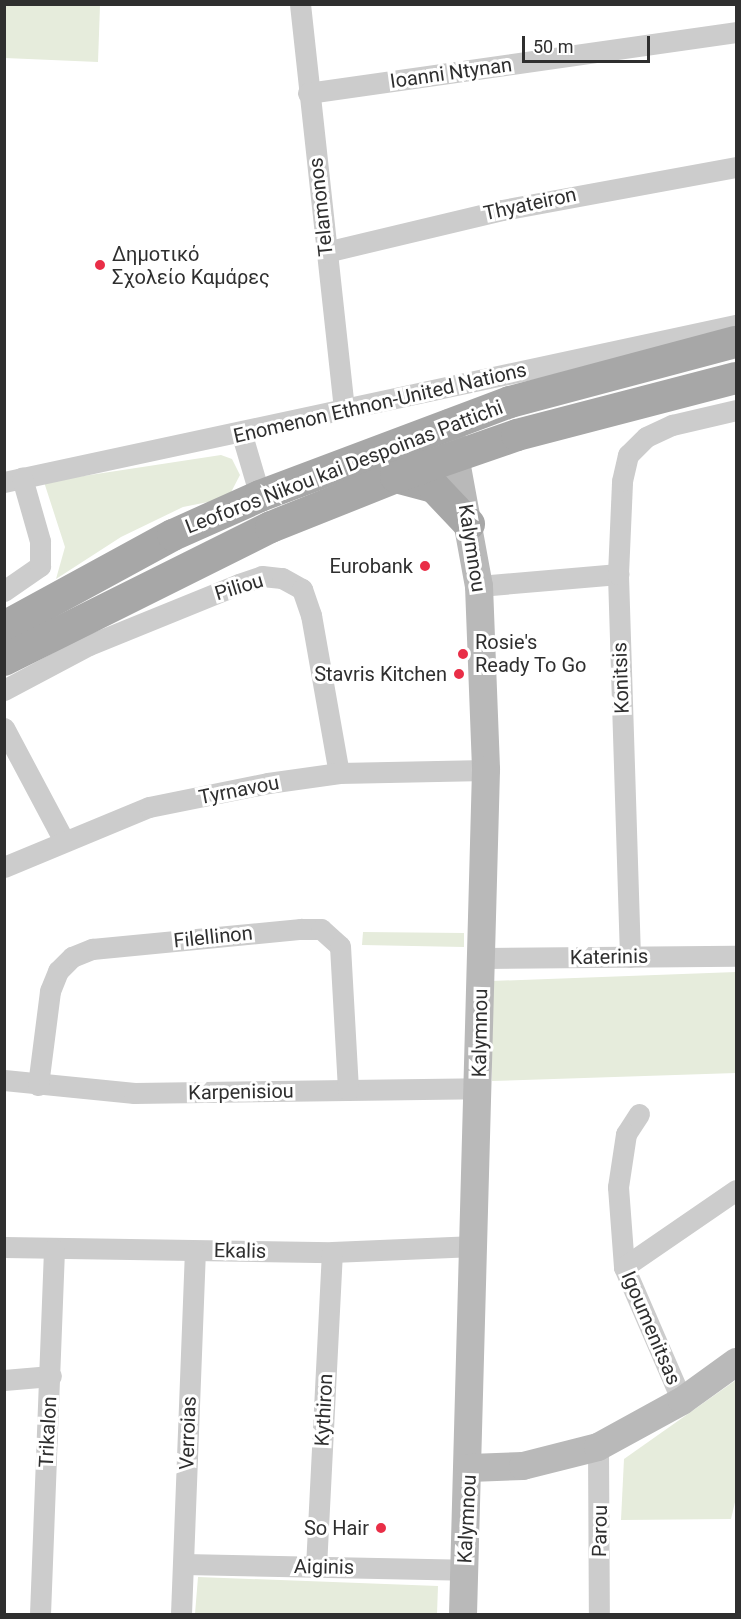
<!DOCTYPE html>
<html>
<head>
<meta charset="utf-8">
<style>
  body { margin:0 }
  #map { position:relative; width:741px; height:1619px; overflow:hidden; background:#fff; font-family:Roboto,sans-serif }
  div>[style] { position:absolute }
  .green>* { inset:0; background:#e6ecdc }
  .street>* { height:21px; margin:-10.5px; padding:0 10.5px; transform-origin:10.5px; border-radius:10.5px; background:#ccc }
  .secondary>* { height:28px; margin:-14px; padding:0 14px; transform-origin:14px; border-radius:14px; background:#b9b9b9 }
  .primary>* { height:32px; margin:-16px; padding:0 16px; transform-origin:16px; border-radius:16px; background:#a7a7a7 }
  .dots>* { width:16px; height:16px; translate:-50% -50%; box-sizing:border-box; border:3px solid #fff; border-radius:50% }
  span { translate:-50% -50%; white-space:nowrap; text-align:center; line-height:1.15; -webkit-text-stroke:6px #fff; paint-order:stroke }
  .street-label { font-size:20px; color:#2f2f2f }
  .poi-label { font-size:20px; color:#2f2f2f }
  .left { translate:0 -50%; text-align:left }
  .right { translate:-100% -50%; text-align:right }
  .frame { position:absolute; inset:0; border:6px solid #2f2f2f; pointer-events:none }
  .scale { position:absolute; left:522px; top:36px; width:128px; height:27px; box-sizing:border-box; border:3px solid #2f2f2f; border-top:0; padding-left:8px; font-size:18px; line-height:21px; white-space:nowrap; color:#2f2f2f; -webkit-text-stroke:4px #fff; paint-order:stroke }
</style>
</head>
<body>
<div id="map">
  <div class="green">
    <i style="clip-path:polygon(5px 4px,100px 5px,98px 62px,5px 58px)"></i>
    <i style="clip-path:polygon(221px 455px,232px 459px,240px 475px,228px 498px,183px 507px,121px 537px,56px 579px,65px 547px,44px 482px)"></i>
    <i style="clip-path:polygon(363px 932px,464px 933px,464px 947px,362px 945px)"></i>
    <i style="clip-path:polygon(736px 972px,736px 1073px,492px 1081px,491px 981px)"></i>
    <i style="clip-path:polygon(736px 1380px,736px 1498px,731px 1519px,621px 1520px,624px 1459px)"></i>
    <i style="clip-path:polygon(198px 1577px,438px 1586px,437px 1614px,195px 1614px)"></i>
  </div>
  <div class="street">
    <i style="left:300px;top:4px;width:407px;rotate:83.8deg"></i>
    <i style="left:308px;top:93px;width:432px;rotate:-8.1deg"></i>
    <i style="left:326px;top:252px;width:181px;rotate:-13.4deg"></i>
    <i style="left:502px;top:210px;width:238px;rotate:-10.4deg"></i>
    <i style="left:242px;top:435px;width:64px;rotate:73.6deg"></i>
    <i style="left:4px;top:482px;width:749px;rotate:-12.11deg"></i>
    <i style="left:479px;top:586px;width:140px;rotate:-4.9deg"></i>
    <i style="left:4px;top:591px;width:44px;rotate:-34.8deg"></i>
    <i style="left:40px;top:566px;width:25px;rotate:-90deg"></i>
    <i style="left:40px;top:541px;width:66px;rotate:-105.9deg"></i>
    <i style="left:4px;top:690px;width:96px;rotate:-27.9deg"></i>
    <i style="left:89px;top:645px;width:162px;rotate:-22.1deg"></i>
    <i style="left:239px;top:584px;width:24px;rotate:-19deg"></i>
    <i style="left:262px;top:576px;width:20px;rotate:6deg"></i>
    <i style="left:282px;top:578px;width:23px;rotate:29deg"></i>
    <i style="left:302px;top:589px;width:28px;rotate:71deg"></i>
    <i style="left:311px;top:615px;width:160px;rotate:80deg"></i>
    <i style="left:4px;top:728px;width:126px;rotate:62deg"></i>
    <i style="left:4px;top:867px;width:157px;rotate:-22.5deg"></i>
    <i style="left:149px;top:807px;width:121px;rotate:-11.4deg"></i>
    <i style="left:268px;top:783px;width:72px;rotate:-8deg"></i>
    <i style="left:339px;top:773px;width:147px;rotate:-1.2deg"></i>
    <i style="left:630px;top:957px;width:383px;rotate:-91.8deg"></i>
    <i style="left:618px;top:574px;width:93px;rotate:-87.5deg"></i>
    <i style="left:622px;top:481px;width:27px;rotate:-77deg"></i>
    <i style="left:628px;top:455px;width:25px;rotate:-45deg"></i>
    <i style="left:646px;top:437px;width:29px;rotate:-25deg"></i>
    <i style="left:672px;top:425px;width:66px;rotate:-13.2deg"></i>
    <i style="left:482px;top:958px;width:254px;rotate:-0.5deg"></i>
    <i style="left:4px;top:1080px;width:131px;rotate:5.7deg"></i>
    <i style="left:134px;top:1093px;width:345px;rotate:-0.8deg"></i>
    <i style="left:38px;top:1085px;width:95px;rotate:-82.7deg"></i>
    <i style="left:50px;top:991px;width:22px;rotate:-68deg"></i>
    <i style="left:58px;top:971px;width:20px;rotate:-45deg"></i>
    <i style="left:72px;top:957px;width:22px;rotate:-22deg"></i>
    <i style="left:92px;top:949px;width:210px;rotate:-5.5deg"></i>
    <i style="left:301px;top:929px;width:20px"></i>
    <i style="left:321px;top:929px;width:25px;rotate:42deg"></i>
    <i style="left:340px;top:946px;width:144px;rotate:86.8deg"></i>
    <i style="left:639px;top:1114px;width:24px;rotate:123deg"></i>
    <i style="left:626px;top:1134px;width:54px;rotate:98.6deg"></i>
    <i style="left:618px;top:1187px;width:80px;rotate:85.7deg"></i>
    <i style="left:624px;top:1267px;width:146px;rotate:66.6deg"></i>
    <i style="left:4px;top:1247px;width:328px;rotate:0.9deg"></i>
    <i style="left:332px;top:1252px;width:143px;rotate:-2.4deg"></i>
    <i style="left:624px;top:1267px;width:136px;rotate:-34.5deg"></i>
    <i style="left:4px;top:1380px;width:47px;rotate:-4.9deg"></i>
    <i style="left:598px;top:1447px;width:167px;rotate:89.7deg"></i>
    <i style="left:184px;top:1564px;width:280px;rotate:1.2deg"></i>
    <i style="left:316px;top:1567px;width:315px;rotate:-87.1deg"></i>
    <i style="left:40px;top:1614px;width:365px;rotate:-87.8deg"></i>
    <i style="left:181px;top:1614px;width:363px;rotate:-87.8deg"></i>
  </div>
  <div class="secondary">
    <i style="left:449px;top:423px;width:166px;rotate:79.6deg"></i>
    <i style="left:479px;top:586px;width:184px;rotate:87.8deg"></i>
    <i style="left:486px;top:770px;width:844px;rotate:91.56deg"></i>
    <i style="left:470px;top:1468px;width:53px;rotate:-2.2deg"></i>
    <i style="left:523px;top:1466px;width:77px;rotate:-14.2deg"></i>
    <i style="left:598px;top:1447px;width:96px;rotate:-28.7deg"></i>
    <i style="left:682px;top:1401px;width:67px;rotate:-35.8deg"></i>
  </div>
  <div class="primary">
    <i style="left:396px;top:477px;width:39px;rotate:15deg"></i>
    <i style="left:434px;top:487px;width:51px;rotate:46.6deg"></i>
    <i style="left:4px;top:627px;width:192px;rotate:-28.6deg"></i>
    <i style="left:173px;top:535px;width:95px;rotate:-24.1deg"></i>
    <i style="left:260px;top:496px;width:267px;rotate:-20.6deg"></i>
    <i style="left:510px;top:402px;width:234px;rotate:-14.9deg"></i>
    <i style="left:4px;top:660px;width:298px;rotate:-26.5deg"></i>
    <i style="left:271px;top:527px;width:135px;rotate:-21.8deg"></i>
    <i style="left:396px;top:477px;width:128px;rotate:-19.1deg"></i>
    <i style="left:517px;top:435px;width:226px;rotate:-14.6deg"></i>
  </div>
  <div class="dots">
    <i style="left:100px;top:265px;background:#e92e47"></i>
    <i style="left:425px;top:566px;background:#e92e47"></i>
    <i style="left:463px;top:654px;background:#e92e47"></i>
    <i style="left:459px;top:674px;background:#e92e47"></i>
    <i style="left:381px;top:1528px;background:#e92e47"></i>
  </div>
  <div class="street-label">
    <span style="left:451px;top:73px;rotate:-8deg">Ioanni Ntynan</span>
    <span style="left:530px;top:204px;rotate:-12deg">Thyateiron</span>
    <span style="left:321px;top:207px;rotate:-96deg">Telamonos</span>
    <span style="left:380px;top:403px;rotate:-13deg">Enomenon Ethnon-United Nations</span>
    <span style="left:344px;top:467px;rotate:-21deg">Leoforos Nikou kai Despoinas Pattichi</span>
    <span style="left:472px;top:548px;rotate:81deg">Kalymnou</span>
    <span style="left:239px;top:587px;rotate:-17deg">Piliou</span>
    <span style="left:621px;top:678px;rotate:-92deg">Konitsis</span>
    <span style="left:239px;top:790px;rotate:-11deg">Tyrnavou</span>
    <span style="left:213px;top:937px;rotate:-6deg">Filellinon</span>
    <span style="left:609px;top:957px;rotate:-1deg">Katerinis</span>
    <span style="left:480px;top:1033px;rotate:-89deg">Kalymnou</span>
    <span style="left:241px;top:1092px;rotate:-1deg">Karpenisiou</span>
    <span style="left:240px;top:1251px;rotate:1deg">Ekalis</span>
    <span style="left:651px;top:1328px;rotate:67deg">Igoumenitsas</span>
    <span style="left:324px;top:1410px;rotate:-87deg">Kythiron</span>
    <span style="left:48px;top:1432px;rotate:-87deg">Trikalon</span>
    <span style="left:188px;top:1433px;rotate:-88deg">Verroias</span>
    <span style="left:467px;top:1519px;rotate:-87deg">Kalymnou</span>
    <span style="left:600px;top:1531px;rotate:-89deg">Parou</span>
    <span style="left:324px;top:1567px;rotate:1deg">Aiginis</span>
  </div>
  <div class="poi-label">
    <span class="left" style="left:112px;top:266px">Δημοτικό<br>Σχολείο Καμάρες</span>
    <span class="right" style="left:413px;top:566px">Eurobank</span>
    <span class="left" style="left:475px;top:654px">Rosie's<br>Ready To Go</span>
    <span class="right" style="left:447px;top:674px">Stavris Kitchen</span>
    <span class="right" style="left:369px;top:1528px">So Hair</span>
  </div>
  <div class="frame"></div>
  <div class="scale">50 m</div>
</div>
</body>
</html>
